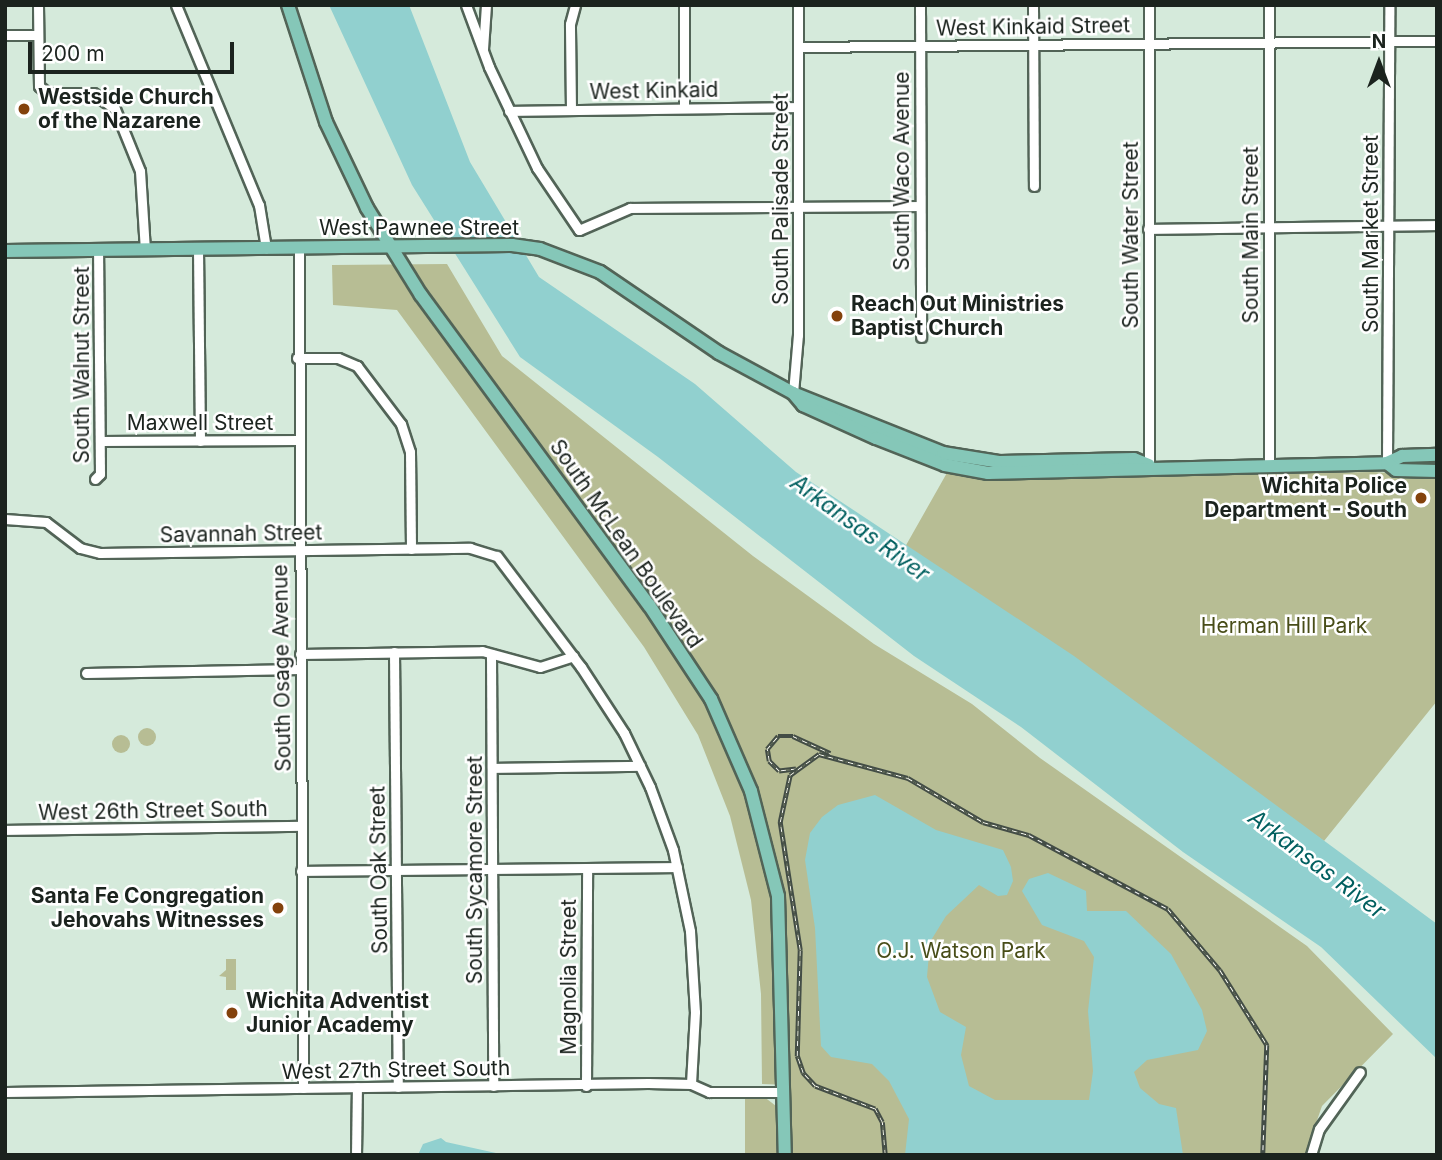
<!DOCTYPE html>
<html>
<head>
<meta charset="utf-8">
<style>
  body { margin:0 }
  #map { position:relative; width:1442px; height:1160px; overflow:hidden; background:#d5eadb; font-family:Inter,sans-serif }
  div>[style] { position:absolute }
  .green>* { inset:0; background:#b7bd94 }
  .round { border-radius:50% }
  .water>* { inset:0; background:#91d0cf }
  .roads { filter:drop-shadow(2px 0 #526457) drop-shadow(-2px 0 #526457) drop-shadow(0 2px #526457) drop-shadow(0 -2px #526457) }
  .minor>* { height:9px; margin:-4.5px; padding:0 4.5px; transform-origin:4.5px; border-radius:4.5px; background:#fff }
  .major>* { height:12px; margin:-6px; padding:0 6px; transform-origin:6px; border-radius:6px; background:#85c7b8 }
  .rail>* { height:4.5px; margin-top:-2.25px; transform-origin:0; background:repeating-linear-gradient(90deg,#fff 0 5px,#434d46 0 10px); box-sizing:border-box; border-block:2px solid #434d46 }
  .dots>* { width:19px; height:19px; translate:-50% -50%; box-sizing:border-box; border:4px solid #fff; border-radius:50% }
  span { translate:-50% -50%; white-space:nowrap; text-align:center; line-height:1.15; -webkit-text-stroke:5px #fff; paint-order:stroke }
  .street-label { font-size:21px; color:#1b231e }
  .poi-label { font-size:21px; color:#1b231e; font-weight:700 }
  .left { translate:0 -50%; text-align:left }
  .right { translate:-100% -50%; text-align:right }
  .park-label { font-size:21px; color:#484d18 }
  .water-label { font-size:23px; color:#005f5f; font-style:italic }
  .frame { position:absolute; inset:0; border:7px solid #1b231e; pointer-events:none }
  .north { position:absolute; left:1344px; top:28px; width:70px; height:70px; -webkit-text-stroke:5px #fff; paint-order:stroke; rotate:0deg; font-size:19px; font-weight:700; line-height:28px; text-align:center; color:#1b231e }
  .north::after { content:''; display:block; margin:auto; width:24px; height:32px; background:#1b231e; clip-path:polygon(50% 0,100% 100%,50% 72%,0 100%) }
  .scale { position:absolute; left:28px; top:42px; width:206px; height:32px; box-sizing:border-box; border:4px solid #1b231e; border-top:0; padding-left:9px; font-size:21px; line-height:24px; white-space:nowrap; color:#1b231e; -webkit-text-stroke:5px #fff; paint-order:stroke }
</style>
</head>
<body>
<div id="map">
  <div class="green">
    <i style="clip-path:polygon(447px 264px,502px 356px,753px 556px,874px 644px,972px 704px,1040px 758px,1307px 946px,1393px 1034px,1322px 1106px,1305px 1155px,791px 1155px,791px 1085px,762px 1084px,761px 994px,751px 900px,730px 816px,698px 735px,644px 647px,397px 310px,333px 305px,332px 265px)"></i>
    <i style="clip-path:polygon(948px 471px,1017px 477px,1373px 472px,1437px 476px,1437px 701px,1324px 841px,905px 547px)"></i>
    <i class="round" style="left:138px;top:728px;width:18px;height:18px"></i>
    <i class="round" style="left:112px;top:735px;width:18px;height:18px"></i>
    <i style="clip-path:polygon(226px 959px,236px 959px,236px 990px,226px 990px,226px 977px,219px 976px,226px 970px)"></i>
    <i style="clip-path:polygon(745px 1096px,763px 1096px,776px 1106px,777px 1155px,745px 1155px)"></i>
  </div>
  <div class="water">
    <i style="clip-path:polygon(329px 5px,409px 5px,470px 162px,539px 277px,695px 384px,796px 472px,1074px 656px,1437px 924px,1437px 1059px,1321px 947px,1183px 852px,1021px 727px,914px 656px,658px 457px,520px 357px,412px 185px)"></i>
    <i style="clip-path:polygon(875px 795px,936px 830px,1003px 850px,1011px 867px,1013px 881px,1007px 895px,998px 896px,979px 885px,946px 916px,930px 942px,927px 977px,940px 1012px,966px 1027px,961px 1055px,969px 1086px,995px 1100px,1089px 1100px,1093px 1071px,1088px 1011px,1094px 957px,1084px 941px,1042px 925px,1022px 891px,1029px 879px,1048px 873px,1086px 891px,1087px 911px,1126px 911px,1171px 954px,1202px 1010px,1207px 1031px,1198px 1050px,1147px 1060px,1134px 1072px,1140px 1088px,1159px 1104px,1176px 1108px,1183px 1155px,905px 1155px,909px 1119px,889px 1081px,872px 1064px,831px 1057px,821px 1046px,815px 928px,805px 860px,810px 833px,822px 817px,838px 805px)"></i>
    <i style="clip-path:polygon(441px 1138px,446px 1142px,505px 1155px,418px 1155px,423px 1144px)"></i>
  </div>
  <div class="roads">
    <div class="minor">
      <i style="left:38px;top:5px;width:81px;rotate:89.3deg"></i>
      <i style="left:39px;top:86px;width:11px;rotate:41deg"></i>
      <i style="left:47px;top:93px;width:46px"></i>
      <i style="left:93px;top:93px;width:27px;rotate:36deg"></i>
      <i style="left:115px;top:109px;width:67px;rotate:68deg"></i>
      <i style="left:140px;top:171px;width:79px;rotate:86.4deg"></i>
      <i style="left:176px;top:5px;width:217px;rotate:67.5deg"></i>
      <i style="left:259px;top:205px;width:44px;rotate:80.8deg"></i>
      <i style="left:466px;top:5px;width:66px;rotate:69.6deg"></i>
      <i style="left:489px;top:67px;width:112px;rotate:64.6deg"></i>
      <i style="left:537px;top:168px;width:75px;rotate:55.9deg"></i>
      <i style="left:579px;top:230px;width:56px;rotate:-23.3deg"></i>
      <i style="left:630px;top:208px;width:290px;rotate:-0.4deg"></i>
      <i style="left:920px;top:5px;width:332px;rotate:89.8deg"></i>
      <i style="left:1033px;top:5px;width:181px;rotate:89.7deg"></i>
      <i style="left:5px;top:35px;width:33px"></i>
      <i style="left:798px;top:47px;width:639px;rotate:-0.54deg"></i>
      <i style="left:483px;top:49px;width:44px;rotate:-86.1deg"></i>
      <i style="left:684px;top:108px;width:103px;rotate:-90deg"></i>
      <i style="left:571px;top:110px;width:86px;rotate:-90.7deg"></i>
      <i style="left:570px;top:24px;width:20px;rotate:-75deg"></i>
      <i style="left:509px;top:111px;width:289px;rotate:-0.8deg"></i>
      <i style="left:1148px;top:229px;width:289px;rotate:-0.8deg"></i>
      <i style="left:299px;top:248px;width:840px;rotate:89.73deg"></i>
      <i style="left:198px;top:249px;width:192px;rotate:89.4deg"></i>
      <i style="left:297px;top:358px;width:41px"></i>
      <i style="left:338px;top:358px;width:21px;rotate:23deg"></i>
      <i style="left:357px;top:366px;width:73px;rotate:52.8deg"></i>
      <i style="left:401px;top:424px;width:29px;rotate:72deg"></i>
      <i style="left:410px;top:452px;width:97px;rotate:89.4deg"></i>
      <i style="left:793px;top:393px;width:58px;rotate:-85.1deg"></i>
      <i style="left:798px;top:335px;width:330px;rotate:-90deg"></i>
      <i style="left:100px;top:441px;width:200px;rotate:-0.3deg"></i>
      <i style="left:1387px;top:463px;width:458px;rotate:-89.7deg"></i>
      <i style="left:1269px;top:464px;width:459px;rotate:-90deg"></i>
      <i style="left:1149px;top:465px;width:460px;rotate:-90deg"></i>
      <i style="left:95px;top:479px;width:7px;rotate:-45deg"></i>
      <i style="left:100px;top:474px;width:224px;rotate:-90.5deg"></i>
      <i style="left:5px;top:519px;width:41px;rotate:4.2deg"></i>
      <i style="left:46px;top:522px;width:43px;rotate:37.4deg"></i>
      <i style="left:80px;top:548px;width:21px;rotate:14deg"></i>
      <i style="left:100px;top:553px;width:370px;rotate:-0.8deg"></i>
      <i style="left:470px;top:548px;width:28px;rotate:17deg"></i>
      <i style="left:497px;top:556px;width:139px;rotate:52.9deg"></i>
      <i style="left:581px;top:667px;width:79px;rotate:56.9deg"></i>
      <i style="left:624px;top:733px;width:60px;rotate:64.3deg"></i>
      <i style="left:650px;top:787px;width:67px;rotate:69.9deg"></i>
      <i style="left:673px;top:850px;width:83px;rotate:78.1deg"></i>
      <i style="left:690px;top:931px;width:81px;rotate:86.5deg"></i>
      <i style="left:695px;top:1012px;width:72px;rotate:93.2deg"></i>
      <i style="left:394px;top:652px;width:435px;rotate:89.5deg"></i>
      <i style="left:300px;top:654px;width:182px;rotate:-0.9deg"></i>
      <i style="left:482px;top:651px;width:60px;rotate:15.4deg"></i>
      <i style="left:540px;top:667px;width:35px;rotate:-18deg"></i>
      <i style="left:491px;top:654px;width:432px;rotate:89.7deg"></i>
      <i style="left:86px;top:673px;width:214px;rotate:-1.1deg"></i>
      <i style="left:492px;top:768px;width:148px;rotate:-0.8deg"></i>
      <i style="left:5px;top:830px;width:296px;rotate:-0.8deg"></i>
      <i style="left:301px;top:871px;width:376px;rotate:-0.6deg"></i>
      <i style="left:586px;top:1086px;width:218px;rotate:-89.7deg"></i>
      <i style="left:5px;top:1092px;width:643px;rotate:-0.8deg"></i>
      <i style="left:648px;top:1083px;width:43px;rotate:1.3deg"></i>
      <i style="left:691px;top:1084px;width:20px;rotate:24deg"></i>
      <i style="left:709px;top:1092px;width:75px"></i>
      <i style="left:356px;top:1155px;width:68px;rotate:-89.2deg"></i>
      <i style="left:1311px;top:1155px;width:27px;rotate:-73deg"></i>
      <i style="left:1319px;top:1129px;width:70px;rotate:-54.3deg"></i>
    </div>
    <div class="major">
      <i style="left:288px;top:5px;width:123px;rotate:72deg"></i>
      <i style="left:326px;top:122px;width:95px;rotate:64.5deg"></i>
      <i style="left:367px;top:208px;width:102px;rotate:58.2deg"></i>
      <i style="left:421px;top:295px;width:385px;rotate:53.7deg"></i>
      <i style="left:649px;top:605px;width:113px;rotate:56.6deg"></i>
      <i style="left:711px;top:699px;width:100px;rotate:66.5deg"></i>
      <i style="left:751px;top:791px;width:108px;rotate:75.6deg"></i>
      <i style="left:778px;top:896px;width:259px;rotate:88.5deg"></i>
      <i style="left:5px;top:251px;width:507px;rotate:-0.68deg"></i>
      <i style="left:512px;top:245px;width:28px;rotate:8deg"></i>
      <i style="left:540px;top:249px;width:64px;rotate:21deg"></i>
      <i style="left:600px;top:272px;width:144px;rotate:34.2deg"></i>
      <i style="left:719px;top:353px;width:84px;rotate:28.4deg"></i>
      <i style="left:793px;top:393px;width:162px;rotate:21.8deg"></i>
      <i style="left:943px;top:453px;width:58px;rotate:9deg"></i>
      <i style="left:1000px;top:462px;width:134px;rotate:-1.3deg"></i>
      <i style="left:1134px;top:459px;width:16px;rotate:22deg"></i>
      <i style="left:793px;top:393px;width:16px;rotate:50deg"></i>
      <i style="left:803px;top:405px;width:80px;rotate:24.3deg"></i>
      <i style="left:876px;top:438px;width:74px;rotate:21.4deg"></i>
      <i style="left:945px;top:465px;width:44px;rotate:10.5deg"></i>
      <i style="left:988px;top:473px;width:399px;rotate:-1.4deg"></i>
      <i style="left:1387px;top:463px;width:17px;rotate:-25deg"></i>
      <i style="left:1402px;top:456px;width:35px;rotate:-2deg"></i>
      <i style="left:1387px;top:463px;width:11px;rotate:38deg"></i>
      <i style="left:1396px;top:470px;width:41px;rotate:1.4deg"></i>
    </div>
  </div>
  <div class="rail">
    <i style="left:796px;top:769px;width:17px;rotate:173deg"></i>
    <i style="left:779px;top:771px;width:14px;rotate:-135deg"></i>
    <i style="left:769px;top:761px;width:12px;rotate:-99deg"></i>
    <i style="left:767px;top:749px;width:17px;rotate:-50deg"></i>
    <i style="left:778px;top:736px;width:15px"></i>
    <i style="left:793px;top:736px;width:41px;rotate:24.7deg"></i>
    <i style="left:885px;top:1155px;width:33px;rotate:-95deg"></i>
    <i style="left:882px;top:1122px;width:15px;rotate:-118deg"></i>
    <i style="left:875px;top:1109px;width:64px;rotate:-159deg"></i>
    <i style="left:815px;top:1086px;width:18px;rotate:-133deg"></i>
    <i style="left:803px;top:1073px;width:18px;rotate:-109deg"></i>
    <i style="left:797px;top:1056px;width:106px;rotate:-88.4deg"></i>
    <i style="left:800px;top:950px;width:130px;rotate:-98.9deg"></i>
    <i style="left:780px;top:822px;width:48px;rotate:-78deg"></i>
    <i style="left:790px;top:775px;width:36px;rotate:-36deg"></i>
    <i style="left:819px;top:754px;width:92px;rotate:15.1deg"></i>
    <i style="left:908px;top:778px;width:87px;rotate:30.4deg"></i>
    <i style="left:983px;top:822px;width:48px;rotate:15.8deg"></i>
    <i style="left:1029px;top:835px;width:157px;rotate:28deg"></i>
    <i style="left:1168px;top:909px;width:80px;rotate:49.6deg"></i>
    <i style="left:1220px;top:970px;width:89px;rotate:57.9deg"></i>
    <i style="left:1267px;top:1045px;width:110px;rotate:92.1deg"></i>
  </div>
  <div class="dots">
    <i style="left:24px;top:109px;background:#83420c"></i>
    <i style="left:837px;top:316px;background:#83420c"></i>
    <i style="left:1421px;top:498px;background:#83420c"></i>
    <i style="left:278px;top:908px;background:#83420c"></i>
    <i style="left:232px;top:1013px;background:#83420c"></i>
  </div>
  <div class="street-label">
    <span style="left:1033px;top:27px;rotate:-1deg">West Kinkaid Street</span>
    <span style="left:654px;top:91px;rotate:-1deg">West Kinkaid</span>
    <span style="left:902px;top:171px;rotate:-90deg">South Waco Avenue</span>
    <span style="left:781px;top:199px;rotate:-90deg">South Palisade Street</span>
    <span style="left:419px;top:228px">West Pawnee Street</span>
    <span style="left:1371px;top:234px;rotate:-90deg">South Market Street</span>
    <span style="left:1131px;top:235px;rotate:-90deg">South Water Street</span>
    <span style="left:1251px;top:235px;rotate:-90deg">South Main Street</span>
    <span style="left:82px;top:365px;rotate:-90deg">South Walnut Street</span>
    <span style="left:200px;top:423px">Maxwell Street</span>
    <span style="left:241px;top:534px;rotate:-1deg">Savannah Street</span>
    <span style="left:626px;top:544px;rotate:55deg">South McLean Boulevard</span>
    <span style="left:282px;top:668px;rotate:-91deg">South Osage Avenue</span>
    <span style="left:153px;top:811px;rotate:-1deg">West 26th Street South</span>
    <span style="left:379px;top:870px;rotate:-91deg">South Oak Street</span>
    <span style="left:475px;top:870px;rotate:-90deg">South Sycamore Street</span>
    <span style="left:569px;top:977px;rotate:-90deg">Magnolia Street</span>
    <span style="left:396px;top:1070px;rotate:-1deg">West 27th Street South</span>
  </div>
  <div class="poi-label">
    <span class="left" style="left:38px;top:109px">Westside Church<br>of the Nazarene</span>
    <span class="left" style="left:851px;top:316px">Reach Out Ministries<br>Baptist Church</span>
    <span class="right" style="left:1407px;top:498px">Wichita Police<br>Department - South</span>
    <span class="right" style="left:264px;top:908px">Santa Fe Congregation<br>Jehovahs Witnesses</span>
    <span class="left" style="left:246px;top:1013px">Wichita Adventist<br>Junior Academy</span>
  </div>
  <div class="park-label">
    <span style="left:1284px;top:626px">Herman Hill Park</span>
    <span style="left:961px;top:951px">O.J. Watson Park</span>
  </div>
  <div class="water-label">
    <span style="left:860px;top:528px;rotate:36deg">Arkansas River</span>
    <span style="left:1317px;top:864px;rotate:37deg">Arkansas River</span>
  </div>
  <div class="frame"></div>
  <div class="north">N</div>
  <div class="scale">200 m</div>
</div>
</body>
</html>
